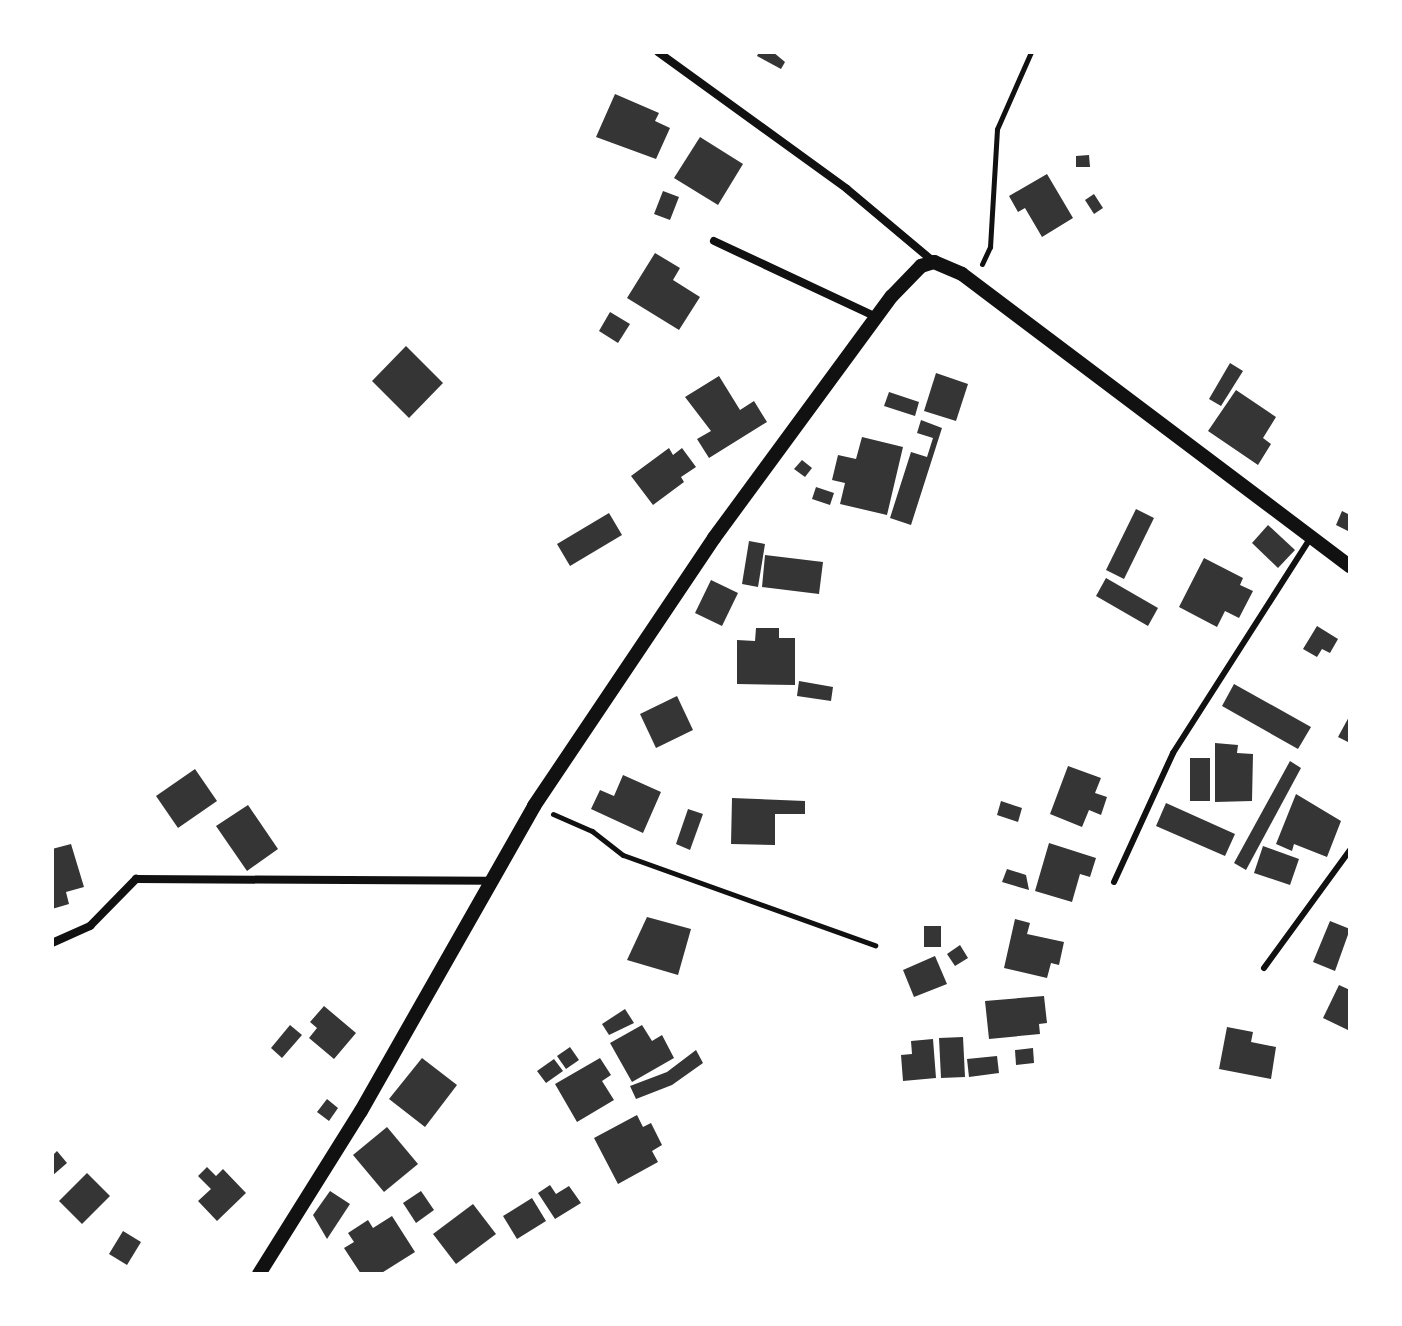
<!DOCTYPE html>
<html>
<head>
<meta charset="utf-8">
<style>
  body { margin:0 }
  #map { position:relative; width:1402px; height:1326px; overflow:hidden; background:#fff; font-family:"Exo 2",sans-serif }
  div>[style] { position:absolute }
  .building>* { inset:0; background:#353535 }
  .path>* { height:5px; margin:-2.5px; padding:0 2.5px; transform-origin:2.5px; border-radius:2.5px; background:#111 }
  .service>* { height:6px; margin:-3px; padding:0 3px; transform-origin:3px; border-radius:3px; background:#111 }
  .minor>* { height:8px; margin:-4px; padding:0 4px; transform-origin:4px; border-radius:4px; background:#111 }
  .tertiary>* { height:14px; margin:-7px; padding:0 7px; transform-origin:7px; border-radius:7px; background:#111 }
  span { translate:-50% -50%; white-space:nowrap; text-align:center; line-height:1.15; -webkit-text-stroke:7px #fff; paint-order:stroke }
  .frame { position:absolute; inset:0; border:54px solid #fff; pointer-events:none }
</style>
</head>
<body>
<div id="map">
  <div class="building">
    <i style="clip-path:polygon(759px 52px,773px 52px,785px 62px,781px 69px,757px 56px)"></i>
    <i style="clip-path:polygon(615px 94px,659px 113px,655px 121px,670px 128px,656px 159px,596px 137px)"></i>
    <i style="clip-path:polygon(700px 137px,743px 164px,718px 205px,674px 178px)"></i>
    <i style="clip-path:polygon(1089px 155px,1090px 167px,1076px 167px,1076px 156px)"></i>
    <i style="clip-path:polygon(1047px 174px,1073px 218px,1042px 237px,1025px 208px,1018px 212px,1009px 196px)"></i>
    <i style="clip-path:polygon(663px 191px,679px 197px,670px 220px,654px 214px)"></i>
    <i style="clip-path:polygon(1094px 194px,1103px 208px,1094px 214px,1085px 200px)"></i>
    <i style="clip-path:polygon(655px 253px,680px 268px,673px 280px,700px 297px,679px 330px,627px 298px)"></i>
    <i style="clip-path:polygon(610px 312px,630px 324px,618px 343px,599px 331px)"></i>
    <i style="clip-path:polygon(406px 346px,443px 383px,409px 418px,372px 381px)"></i>
    <i style="clip-path:polygon(1230px 363px,1243px 371px,1221px 406px,1209px 399px)"></i>
    <i style="clip-path:polygon(936px 373px,968px 384px,956px 421px,924px 411px)"></i>
    <i style="clip-path:polygon(719px 376px,740px 410px,754px 401px,767px 422px,709px 458px,697px 439px,711px 431px,685px 397px)"></i>
    <i style="clip-path:polygon(1236px 390px,1276px 417px,1263px 438px,1271px 444px,1258px 465px,1208px 431px)"></i>
    <i style="clip-path:polygon(889px 392px,919px 402px,915px 416px,884px 406px)"></i>
    <i style="clip-path:polygon(921px 420px,942px 428px,911px 525px,890px 518px,911px 452px,927px 457px,933px 438px,917px 433px)"></i>
    <i style="clip-path:polygon(862px 437px,903px 447px,887px 515px,840px 504px,845px 483px,832px 480px,838px 455px,856px 459px)"></i>
    <i style="clip-path:polygon(669px 448px,673px 455px,682px 448px,696px 467px,681px 477px,684px 482px,653px 505px,631px 476px)"></i>
    <i style="clip-path:polygon(802px 460px,812px 468px,805px 477px,794px 469px)"></i>
    <i style="clip-path:polygon(816px 487px,834px 493px,830px 505px,812px 499px)"></i>
    <i style="clip-path:polygon(1136px 509px,1154px 518px,1124px 579px,1106px 570px)"></i>
    <i style="clip-path:polygon(1342px 511px,1350px 515px,1350px 532px,1336px 525px)"></i>
    <i style="clip-path:polygon(609px 513px,622px 535px,570px 566px,557px 544px)"></i>
    <i style="clip-path:polygon(1268px 525px,1295px 550px,1278px 568px,1252px 543px)"></i>
    <i style="clip-path:polygon(749px 541px,765px 544px,758px 587px,742px 584px)"></i>
    <i style="clip-path:polygon(765px 555px,823px 562px,819px 594px,762px 587px)"></i>
    <i style="clip-path:polygon(1204px 558px,1243px 578px,1240px 585px,1253px 591px,1239px 618px,1225px 611px,1217px 627px,1179px 607px)"></i>
    <i style="clip-path:polygon(1106px 578px,1158px 608px,1148px 626px,1096px 596px)"></i>
    <i style="clip-path:polygon(711px 580px,738px 593px,722px 626px,695px 613px)"></i>
    <i style="clip-path:polygon(1317px 626px,1338px 639px,1330px 653px,1322px 649px,1317px 657px,1303px 649px)"></i>
    <i style="clip-path:polygon(756px 628px,779px 628px,779px 638px,795px 638px,795px 685px,737px 684px,737px 640px,755px 641px)"></i>
    <i style="clip-path:polygon(799px 681px,833px 687px,831px 701px,797px 696px)"></i>
    <i style="clip-path:polygon(1234px 684px,1311px 727px,1298px 749px,1222px 706px)"></i>
    <i style="clip-path:polygon(677px 696px,693px 730px,656px 748px,640px 714px)"></i>
    <i style="clip-path:polygon(1350px 715px,1350px 743px,1338px 737px)"></i>
    <i style="clip-path:polygon(1215px 743px,1238px 745px,1237px 753px,1253px 754px,1252px 801px,1215px 802px)"></i>
    <i style="clip-path:polygon(1190px 758px,1210px 758px,1210px 801px,1190px 801px)"></i>
    <i style="clip-path:polygon(1290px 761px,1301px 768px,1246px 870px,1234px 863px)"></i>
    <i style="clip-path:polygon(1068px 766px,1101px 778px,1095px 793px,1107px 797px,1101px 815px,1089px 810px,1082px 827px,1050px 814px)"></i>
    <i style="clip-path:polygon(195px 769px,217px 801px,178px 828px,156px 796px)"></i>
    <i style="clip-path:polygon(623px 775px,661px 792px,643px 833px,591px 809px,600px 790px,614px 796px)"></i>
    <i style="clip-path:polygon(1296px 794px,1341px 821px,1327px 857px,1294px 844px,1292px 851px,1276px 844px)"></i>
    <i style="clip-path:polygon(732px 798px,805px 801px,805px 814px,775px 814px,775px 845px,731px 844px)"></i>
    <i style="clip-path:polygon(1001px 801px,1022px 808px,1018px 822px,997px 815px)"></i>
    <i style="clip-path:polygon(1166px 803px,1235px 834px,1225px 856px,1156px 826px)"></i>
    <i style="clip-path:polygon(248px 805px,278px 849px,247px 871px,216px 826px)"></i>
    <i style="clip-path:polygon(688px 809px,703px 814px,690px 850px,676px 844px)"></i>
    <i style="clip-path:polygon(1049px 843px,1096px 858px,1090px 877px,1080px 874px,1072px 902px,1035px 891px)"></i>
    <i style="clip-path:polygon(71px 844px,84px 887px,66px 892px,69px 904px,52px 909px,52px 849px)"></i>
    <i style="clip-path:polygon(1263px 846px,1299px 859px,1290px 885px,1254px 873px)"></i>
    <i style="clip-path:polygon(1007px 869px,1026px 875px,1029px 890px,1002px 882px)"></i>
    <i style="clip-path:polygon(647px 917px,691px 929px,678px 975px,627px 960px)"></i>
    <i style="clip-path:polygon(1015px 919px,1030px 923px,1027px 934px,1064px 942px,1059px 965px,1051px 963px,1047px 978px,1004px 968px)"></i>
    <i style="clip-path:polygon(1330px 921px,1350px 929px,1335px 971px,1313px 962px)"></i>
    <i style="clip-path:polygon(924px 926px,941px 926px,941px 947px,924px 947px)"></i>
    <i style="clip-path:polygon(960px 945px,968px 958px,955px 966px,947px 954px)"></i>
    <i style="clip-path:polygon(935px 956px,947px 984px,914px 997px,903px 970px)"></i>
    <i style="clip-path:polygon(1339px 985px,1350px 990px,1350px 1031px,1323px 1018px)"></i>
    <i style="clip-path:polygon(1044px 996px,1047px 1023px,1039px 1024px,1040px 1034px,989px 1039px,985px 1001px)"></i>
    <i style="clip-path:polygon(324px 1006px,356px 1033px,334px 1059px,309px 1038px,317px 1028px,310px 1022px)"></i>
    <i style="clip-path:polygon(625px 1009px,634px 1023px,609px 1035px,602px 1024px)"></i>
    <i style="clip-path:polygon(290px 1025px,302px 1035px,282px 1058px,271px 1048px)"></i>
    <i style="clip-path:polygon(642px 1025px,652px 1041px,662px 1035px,674px 1058px,632px 1082px,610px 1043px)"></i>
    <i style="clip-path:polygon(1227px 1027px,1253px 1032px,1251px 1042px,1276px 1047px,1271px 1079px,1219px 1069px)"></i>
    <i style="clip-path:polygon(963px 1037px,965px 1077px,941px 1078px,939px 1038px)"></i>
    <i style="clip-path:polygon(933px 1039px,936px 1078px,903px 1081px,901px 1055px,912px 1054px,911px 1041px)"></i>
    <i style="clip-path:polygon(570px 1047px,579px 1060px,566px 1069px,557px 1056px)"></i>
    <i style="clip-path:polygon(1033px 1048px,1034px 1063px,1016px 1065px,1015px 1050px)"></i>
    <i style="clip-path:polygon(696px 1050px,703px 1063px,672px 1085px,636px 1099px,630px 1086px,667px 1072px)"></i>
    <i style="clip-path:polygon(997px 1056px,999px 1073px,969px 1077px,967px 1059px)"></i>
    <i style="clip-path:polygon(422px 1058px,457px 1085px,425px 1127px,389px 1099px)"></i>
    <i style="clip-path:polygon(600px 1058px,611px 1075px,602px 1081px,614px 1100px,577px 1122px,555px 1084px)"></i>
    <i style="clip-path:polygon(554px 1059px,563px 1071px,546px 1083px,537px 1071px)"></i>
    <i style="clip-path:polygon(327px 1099px,338px 1108px,329px 1121px,317px 1112px)"></i>
    <i style="clip-path:polygon(637px 1115px,643px 1127px,651px 1123px,662px 1145px,652px 1151px,658px 1162px,618px 1184px,594px 1138px)"></i>
    <i style="clip-path:polygon(387px 1127px,418px 1164px,384px 1192px,353px 1155px)"></i>
    <i style="clip-path:polygon(57px 1151px,67px 1163px,52px 1176px,52px 1156px)"></i>
    <i style="clip-path:polygon(207px 1167px,216px 1176px,223px 1169px,246px 1193px,217px 1221px,198px 1201px,211px 1189px,198px 1176px)"></i>
    <i style="clip-path:polygon(87px 1173px,110px 1196px,82px 1224px,59px 1201px)"></i>
    <i style="clip-path:polygon(550px 1185px,556px 1194px,569px 1186px,581px 1203px,555px 1219px,538px 1193px)"></i>
    <i style="clip-path:polygon(330px 1191px,350px 1204px,327px 1239px,313px 1215px)"></i>
    <i style="clip-path:polygon(421px 1191px,434px 1210px,416px 1223px,403px 1203px)"></i>
    <i style="clip-path:polygon(532px 1198px,546px 1221px,517px 1239px,503px 1216px)"></i>
    <i style="clip-path:polygon(473px 1204px,496px 1234px,456px 1264px,433px 1234px)"></i>
    <i style="clip-path:polygon(392px 1216px,415px 1252px,380px 1274px,361px 1274px,344px 1248px,354px 1242px,348px 1233px,368px 1220px,373px 1228px)"></i>
    <i style="clip-path:polygon(123px 1231px,141px 1242px,127px 1265px,109px 1254px)"></i>
  </div>
  <div class="path">
    <i style="left:982px;top:264px;width:19px;rotate:-65deg"></i>
    <i style="left:990px;top:247px;width:118px;rotate:-86.6deg"></i>
    <i style="left:997px;top:129px;width:84px;rotate:-66.2deg"></i>
    <i style="left:553px;top:814px;width:43px;rotate:23.6deg"></i>
    <i style="left:592px;top:831px;width:39px;rotate:38deg"></i>
    <i style="left:623px;top:855px;width:268px;rotate:19.7deg"></i>
  </div>
  <div class="service">
    <i style="left:1114px;top:882px;width:142px;rotate:-65.4deg"></i>
    <i style="left:1173px;top:753px;width:258px;rotate:-57.4deg"></i>
    <i style="left:1264px;top:968px;width:146px;rotate:-53.9deg"></i>
  </div>
  <div class="minor">
    <i style="left:658px;top:52px;width:233px;rotate:35.9deg"></i>
    <i style="left:847px;top:189px;width:114px;rotate:40deg"></i>
    <i style="left:714px;top:241px;width:179px;rotate:25.1deg"></i>
    <i style="left:52px;top:943px;width:42px;rotate:-24.1deg"></i>
    <i style="left:90px;top:926px;width:66px;rotate:-45.6deg"></i>
    <i style="left:136px;top:879px;width:352px;rotate:0.3deg"></i>
  </div>
  <div class="tertiary">
    <i style="left:259px;top:1274px;width:192px;rotate:-58deg"></i>
    <i style="left:361px;top:1111px;width:351px;rotate:-60.4deg"></i>
    <i style="left:534px;top:806px;width:323px;rotate:-56.1deg"></i>
    <i style="left:714px;top:538px;width:300px;rotate:-53.7deg"></i>
    <i style="left:892px;top:296px;width:42px;rotate:-46deg"></i>
    <i style="left:921px;top:266px;width:14px;rotate:-17deg"></i>
    <i style="left:934px;top:262px;width:30px;rotate:23deg"></i>
    <i style="left:962px;top:274px;width:486px;rotate:37deg"></i>
  </div>
  <div class="frame"></div>
</div>
</body>
</html>
